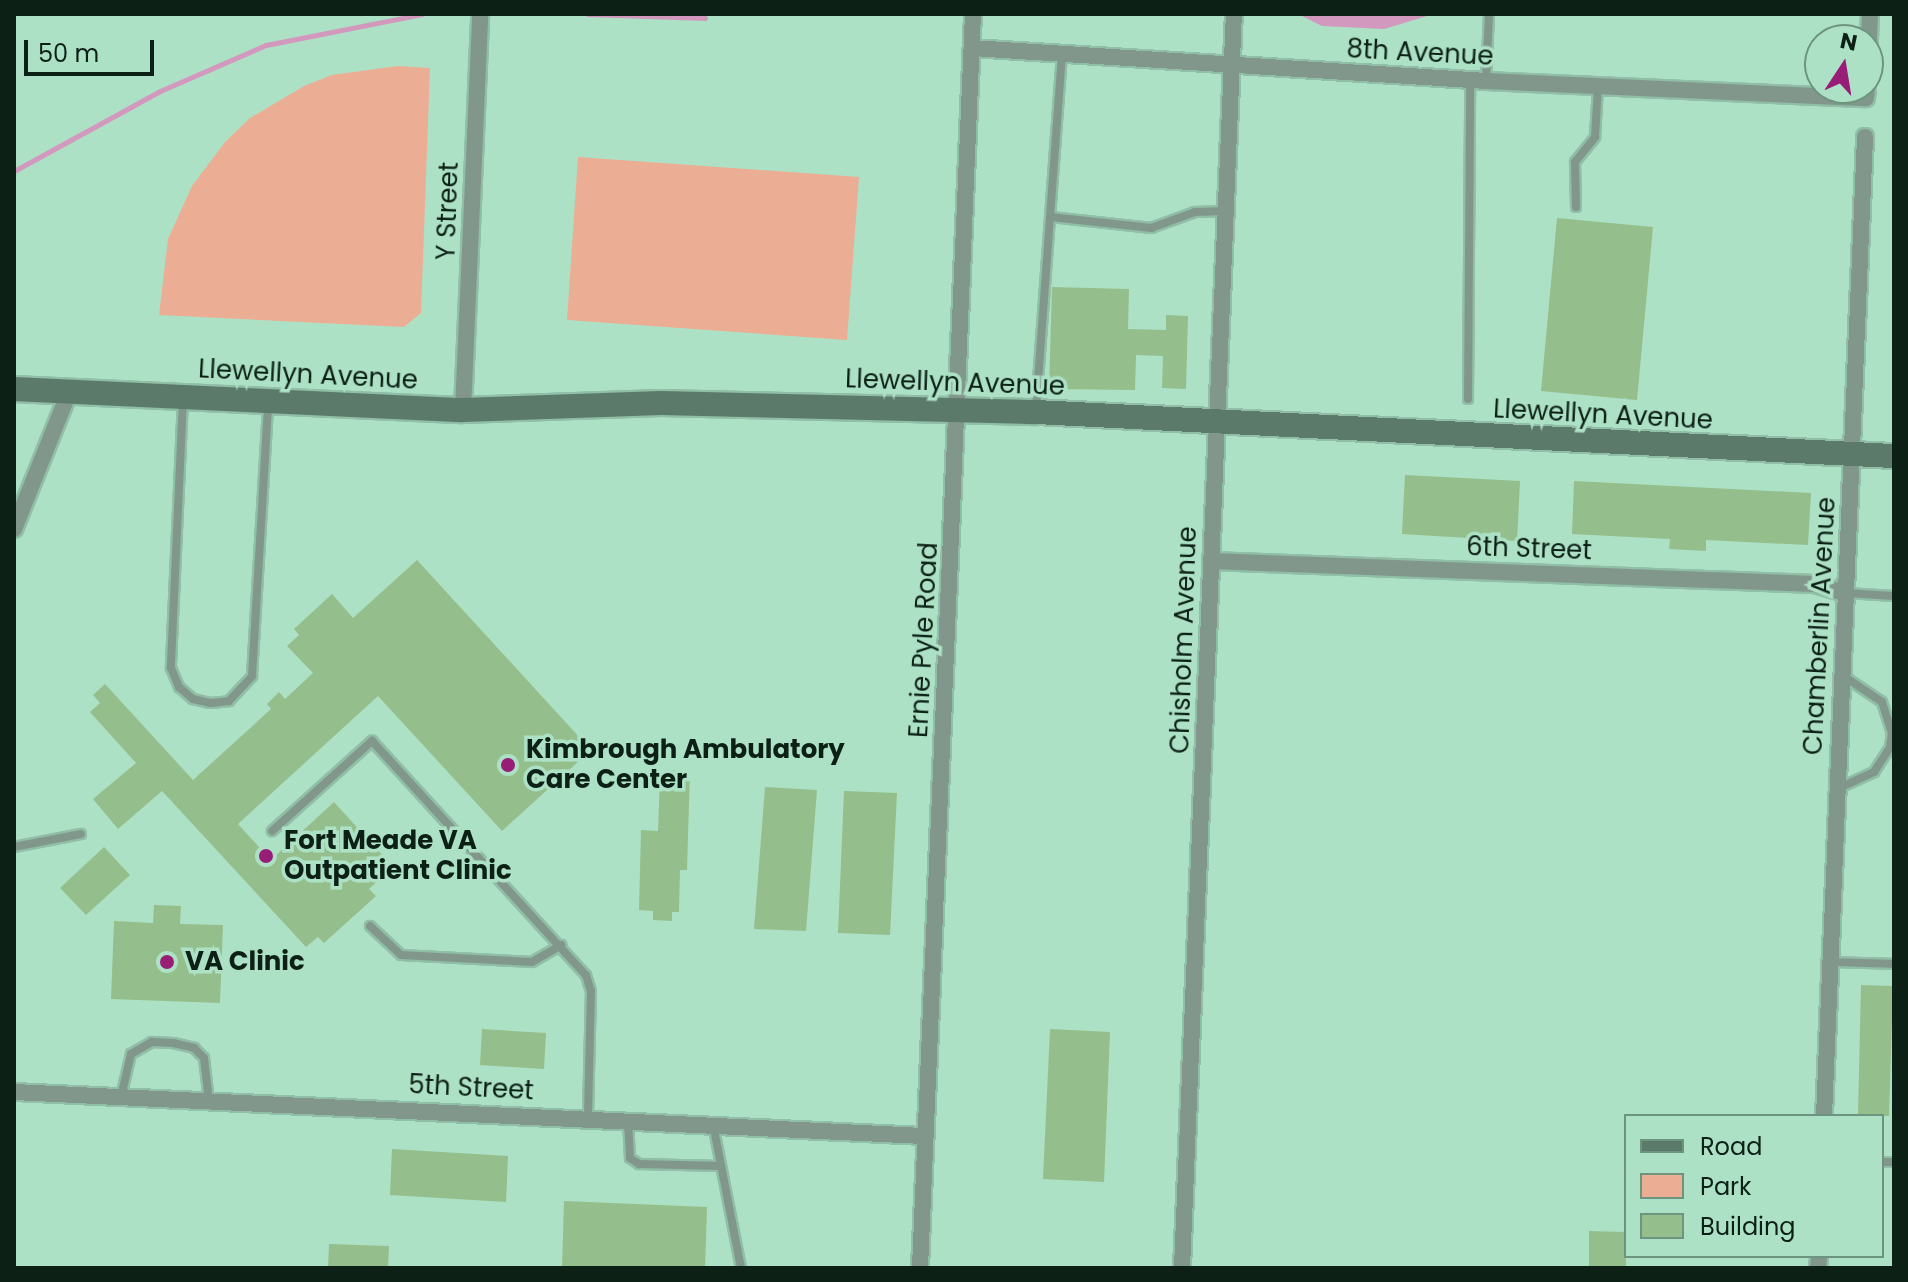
<!DOCTYPE html>
<html>
<head>
<meta charset="utf-8">
<style>
  body { margin:0 }
  #map { position:relative; width:1908px; height:1282px; overflow:hidden; background:#ade1c5; font-family:Poppins,sans-serif }
  div>[style] { position:absolute }
  .green>* { inset:0; background:#ecad95 }
  .water>* { inset:0; background:#d398bd }
  .stream>* { height:5px; margin:-2.5px; padding:0 2.5px; transform-origin:2.5px; border-radius:2.5px; background:#d398bd }
  .building>* { inset:0; background:#94bf8c }
  .roads { filter:drop-shadow(2px 0 #90bea6) drop-shadow(-2px 0 #90bea6) drop-shadow(0 2px #90bea6) drop-shadow(0 -2px #90bea6) }
  .lane>* { height:8px; margin:-4px; padding:0 4px; transform-origin:4px; border-radius:4px; background:#82978c }
  .street>* { height:16px; margin:-8px; padding:0 8px; transform-origin:8px; border-radius:8px; background:#82978c }
  .secondary>* { height:24px; margin:-12px; padding:0 12px; transform-origin:12px; border-radius:12px; background:#5b7a6a }
  .dots>* { width:22px; height:22px; translate:-50% -50%; box-sizing:border-box; border:4px solid #ade1c5; border-radius:50% }
  span { translate:-50% -50%; white-space:nowrap; text-align:center; line-height:1.15; -webkit-text-stroke:7px #ade1c5; paint-order:stroke }
  .street-label { font-size:26px; color:#0c2016 }
  .poi-label { font-size:26px; color:#0c2016; font-weight:700 }
  .left { translate:0 -50%; text-align:left }
  .frame { position:absolute; inset:0; border:16px solid #0c2016; pointer-events:none }
  .legend { position:absolute; left:1624px; top:1114px; width:260px; height:144px; box-sizing:border-box; background:#ade1c5; border:2px solid #6d947f; margin:0; padding:10px 14px; list-style:none; font-size:24px; color:#0c2016 }
  .legend li { display:flex; align-items:center; gap:16px; height:40px }
  .legend b { width:40px; border:2px solid #6d947f }
  .north { position:absolute; left:1804px; top:24px; width:80px; height:80px; box-sizing:border-box; background:#ade1c5; border:2px solid #6d947f; border-radius:50%; rotate:12deg; font-size:22px; font-weight:700; line-height:32px; text-align:center; color:#0c2016 }
  .north::after { content:''; display:block; margin:auto; width:28px; height:36px; background:#971d77; clip-path:polygon(50% 0,100% 100%,50% 72%,0 100%) }
  .scale { position:absolute; left:24px; top:40px; width:130px; height:36px; box-sizing:border-box; border:4px solid #0c2016; border-top:0; padding-left:10px; font-size:24px; line-height:28px; white-space:nowrap; color:#0c2016; -webkit-text-stroke:6px #ade1c5; paint-order:stroke }
</style>
</head>
<body>
<div id="map">
  <div class="green">
    <i style="clip-path:polygon(397px 66px,430px 68px,421px 313px,404px 327px,159px 315px,168px 239px,192px 186px,225px 142px,250px 118px,304px 86px,332px 75px)"></i>
    <i style="clip-path:polygon(578px 157px,859px 177px,847px 340px,567px 320px)"></i>
  </div>
  <div class="water">
    <i style="clip-path:polygon(1298px 14px,1434px 14px,1384px 29px,1322px 26px)"></i>
  </div>
  <div class="stream">
    <i style="left:588px;top:14px;width:117px;rotate:2deg"></i>
    <i style="left:14px;top:171px;width:166px;rotate:-28.7deg"></i>
    <i style="left:160px;top:91px;width:116px;rotate:-23.5deg"></i>
    <i style="left:266px;top:45px;width:159px;rotate:-11.2deg"></i>
  </div>
  <div class="building">
    <i style="clip-path:polygon(1557px 218px,1653px 227px,1637px 400px,1541px 391px)"></i>
    <i style="clip-path:polygon(1052px 287px,1129px 289px,1128px 329px,1166px 330px,1166px 315px,1188px 316px,1186px 389px,1162px 388px,1163px 356px,1136px 355px,1135px 390px,1049px 389px)"></i>
    <i style="clip-path:polygon(1405px 475px,1520px 481px,1517px 541px,1402px 534px)"></i>
    <i style="clip-path:polygon(1574px 481px,1811px 493px,1808px 545px,1706px 540px,1706px 551px,1669px 549px,1670px 539px,1572px 534px)"></i>
    <i style="clip-path:polygon(417px 560px,591px 750px,502px 831px,378px 696px,238px 824px,271px 860px,334px 802px,393px 867px,369px 889px,376px 896px,324px 943px,318px 937px,306px 947px,162px 791px,118px 829px,93px 799px,136px 763px,90px 712px,100px 703px,93px 695px,105px 684px,193px 780px,271px 709px,267px 704px,279px 692px,285px 699px,313px 673px,287px 646px,299px 635px,294px 629px,332px 594px,353px 618px)"></i>
    <i style="clip-path:polygon(673px 770px,690px 770px,687px 870px,680px 870px,679px 912px,672px 912px,672px 921px,653px 920px,653px 911px,639px 910px,641px 830px,658px 831px,660px 776px,673px 776px)"></i>
    <i style="clip-path:polygon(765px 787px,817px 790px,806px 931px,754px 929px)"></i>
    <i style="clip-path:polygon(844px 791px,897px 793px,890px 935px,838px 933px)"></i>
    <i style="clip-path:polygon(104px 847px,130px 875px,86px 915px,60px 888px)"></i>
    <i style="clip-path:polygon(154px 905px,181px 906px,180px 924px,223px 925px,220px 1003px,111px 999px,114px 921px,153px 923px)"></i>
    <i style="clip-path:polygon(1861px 985px,1893px 986px,1889px 1116px,1858px 1116px)"></i>
    <i style="clip-path:polygon(482px 1029px,546px 1033px,544px 1069px,480px 1065px)"></i>
    <i style="clip-path:polygon(1050px 1029px,1110px 1032px,1104px 1182px,1043px 1179px)"></i>
    <i style="clip-path:polygon(392px 1149px,508px 1156px,506px 1202px,390px 1195px)"></i>
    <i style="clip-path:polygon(564px 1201px,707px 1207px,705px 1268px,562px 1268px)"></i>
    <i style="clip-path:polygon(1589px 1231px,1626px 1232px,1626px 1268px,1589px 1268px)"></i>
    <i style="clip-path:polygon(329px 1244px,389px 1246px,388px 1268px,328px 1268px)"></i>
  </div>
  <div class="roads">
    <div class="lane">
      <i style="left:1486px;top:80px;width:66px;rotate:-87.4deg"></i>
      <i style="left:1576px;top:207px;width:45px;rotate:-91.3deg"></i>
      <i style="left:1575px;top:162px;width:32px;rotate:-51deg"></i>
      <i style="left:1595px;top:137px;width:50px;rotate:-86.6deg"></i>
      <i style="left:1051px;top:217px;width:101px;rotate:6.3deg"></i>
      <i style="left:1151px;top:228px;width:47px;rotate:-20deg"></i>
      <i style="left:1195px;top:212px;width:31px;rotate:-2deg"></i>
      <i style="left:183px;top:399px;width:269px;rotate:92.6deg"></i>
      <i style="left:171px;top:668px;width:21px;rotate:67deg"></i>
      <i style="left:179px;top:687px;width:18px;rotate:41deg"></i>
      <i style="left:193px;top:699px;width:18px;rotate:13deg"></i>
      <i style="left:211px;top:703px;width:18px;rotate:-6deg"></i>
      <i style="left:229px;top:701px;width:34px;rotate:-47deg"></i>
      <i style="left:252px;top:676px;width:273px;rotate:-86.6deg"></i>
      <i style="left:1468px;top:399px;width:319px;rotate:-89.6deg"></i>
      <i style="left:1036px;top:408px;width:354px;rotate:-85.8deg"></i>
      <i style="left:1846px;top:593px;width:48px;rotate:3.6deg"></i>
      <i style="left:1837px;top:789px;width:41px;rotate:-24.7deg"></i>
      <i style="left:1874px;top:772px;width:30px;rotate:-57deg"></i>
      <i style="left:1890px;top:747px;width:14px;rotate:-82deg"></i>
      <i style="left:1892px;top:733px;width:33px;rotate:-108deg"></i>
      <i style="left:1882px;top:702px;width:48px;rotate:-146deg"></i>
      <i style="left:272px;top:831px;width:135px;rotate:-42deg"></i>
      <i style="left:372px;top:741px;width:317px;rotate:47.6deg"></i>
      <i style="left:586px;top:975px;width:17px;rotate:73deg"></i>
      <i style="left:591px;top:991px;width:126px;rotate:91.4deg"></i>
      <i style="left:14px;top:847px;width:68px;rotate:-11deg"></i>
      <i style="left:370px;top:926px;width:42px;rotate:43.1deg"></i>
      <i style="left:401px;top:955px;width:131px;rotate:3.1deg"></i>
      <i style="left:532px;top:962px;width:34px;rotate:-30deg"></i>
      <i style="left:1831px;top:962px;width:63px;rotate:1.8deg"></i>
      <i style="left:121px;top:1097px;width:44px;rotate:-76.9deg"></i>
      <i style="left:131px;top:1054px;width:24px;rotate:-30deg"></i>
      <i style="left:152px;top:1042px;width:21px;rotate:3deg"></i>
      <i style="left:173px;top:1043px;width:22px;rotate:13deg"></i>
      <i style="left:194px;top:1048px;width:14px;rotate:45deg"></i>
      <i style="left:204px;top:1058px;width:43px;rotate:83.4deg"></i>
      <i style="left:628px;top:1120px;width:38px;rotate:87deg"></i>
      <i style="left:630px;top:1158px;width:11px;rotate:34deg"></i>
      <i style="left:639px;top:1164px;width:82px;rotate:1.4deg"></i>
      <i style="left:713px;top:1124px;width:147px;rotate:79deg"></i>
      <i style="left:1882px;top:1162px;width:12px"></i>
    </div>
    <div class="street">
      <i style="left:972px;top:48px;width:515px;rotate:3.67deg"></i>
      <i style="left:1486px;top:81px;width:380px;rotate:2.6deg"></i>
      <i style="left:1866px;top:98px;width:10px;rotate:-84deg"></i>
      <i style="left:1868px;top:63px;width:49px;rotate:-87.7deg"></i>
      <i style="left:463px;top:410px;width:396px;rotate:-87.5deg"></i>
      <i style="left:14px;top:529px;width:148px;rotate:-68.1deg"></i>
      <i style="left:1211px;top:561px;width:604px;rotate:2.18deg"></i>
      <i style="left:1815px;top:584px;width:31px;rotate:17deg"></i>
      <i style="left:14px;top:1092px;width:912px;rotate:2.77deg"></i>
      <i style="left:1824px;top:1116px;width:980px;rotate:-87.6deg"></i>
      <i style="left:920px;top:1268px;width:1255px;rotate:-87.58deg"></i>
      <i style="left:1182px;top:1268px;width:1255px;rotate:-87.63deg"></i>
      <i style="left:1818px;top:1268px;width:12px;rotate:-85deg"></i>
    </div>
    <div class="secondary">
      <i style="left:14px;top:389px;width:449px;rotate:2.7deg"></i>
      <i style="left:463px;top:410px;width:198px;rotate:-2deg"></i>
      <i style="left:661px;top:403px;width:375px;rotate:1.4deg"></i>
      <i style="left:1036px;top:412px;width:859px;rotate:2.94deg"></i>
    </div>
  </div>
  <div class="dots">
    <i style="left:508px;top:765px;background:#971d77"></i>
    <i style="left:266px;top:856px;background:#971d77"></i>
    <i style="left:167px;top:962px;background:#971d77"></i>
  </div>
  <div class="street-label">
    <span style="left:1420px;top:53px;rotate:3deg">8th Avenue</span>
    <span style="left:448px;top:211px;rotate:-88deg">Y Street</span>
    <span style="left:308px;top:375px;rotate:3deg">Llewellyn Avenue</span>
    <span style="left:955px;top:383px;rotate:2deg">Llewellyn Avenue</span>
    <span style="left:1603px;top:415px;rotate:3deg">Llewellyn Avenue</span>
    <span style="left:1529px;top:549px;rotate:2deg">6th Street</span>
    <span style="left:1820px;top:626px;rotate:-87deg">Chamberlin Avenue</span>
    <span style="left:924px;top:640px;rotate:-87deg">Ernie Pyle Road</span>
    <span style="left:1184px;top:640px;rotate:-88deg">Chisholm Avenue</span>
    <span style="left:471px;top:1088px;rotate:3deg">5th Street</span>
  </div>
  <div class="poi-label">
    <span class="left" style="left:526px;top:765px">Kimbrough Ambulatory<br>Care Center</span>
    <span class="left" style="left:284px;top:856px">Fort Meade VA<br>Outpatient Clinic</span>
    <span class="left" style="left:185px;top:962px">VA Clinic</span>
  </div>
  <div class="frame"></div>
  <ul class="legend">
  <li><b style="height:10px;background:#5b7a6a"></b>Road</li>
  <li><b style="height:22px;background:#ecad95"></b>Park</li>
  <li><b style="height:22px;background:#94bf8c"></b>Building</li>
  </ul>
  <div class="north">N</div>
  <div class="scale">50 m</div>
</div>
</body>
</html>
